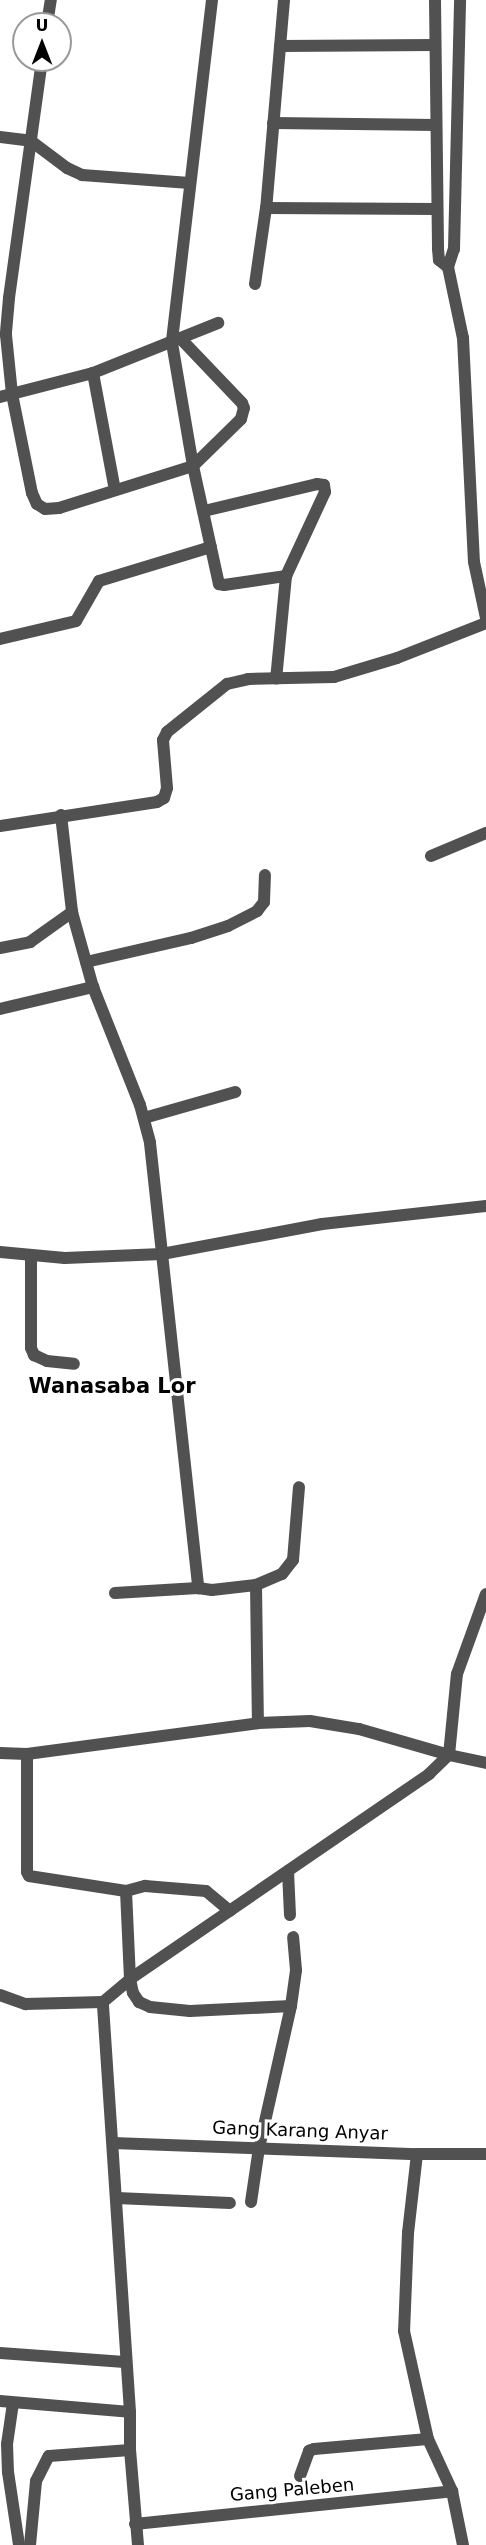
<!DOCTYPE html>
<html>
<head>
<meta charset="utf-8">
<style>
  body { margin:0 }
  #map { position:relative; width:486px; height:2545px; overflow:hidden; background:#fff; font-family:"DejaVu Sans",sans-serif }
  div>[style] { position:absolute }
  .minor>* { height:12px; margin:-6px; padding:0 6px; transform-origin:6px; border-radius:6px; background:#515151 }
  span { translate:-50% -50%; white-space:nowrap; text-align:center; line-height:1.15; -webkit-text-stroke:6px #fff; paint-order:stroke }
  .street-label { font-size:18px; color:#000 }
  .quarter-label { font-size:21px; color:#000; font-weight:700 }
  .north { position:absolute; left:12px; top:12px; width:60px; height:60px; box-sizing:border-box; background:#fff; border:2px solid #999; border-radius:50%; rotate:0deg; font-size:16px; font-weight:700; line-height:24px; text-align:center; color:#000 }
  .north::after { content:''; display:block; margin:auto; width:21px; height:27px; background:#000; clip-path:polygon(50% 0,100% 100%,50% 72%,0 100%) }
</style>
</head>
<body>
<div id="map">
  <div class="minor">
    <i style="left:212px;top:0;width:345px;rotate:96.7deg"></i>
    <i style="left:172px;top:343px;width:125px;rotate:80.3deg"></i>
    <i style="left:193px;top:466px;width:121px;rotate:77.6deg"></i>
    <i style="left:219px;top:584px;width:5px;rotate:11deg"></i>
    <i style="left:224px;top:585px;width:63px;rotate:-8.3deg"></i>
    <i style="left:284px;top:0;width:209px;rotate:94.9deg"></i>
    <i style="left:266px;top:208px;width:170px;rotate:0.3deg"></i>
    <i style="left:435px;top:0;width:249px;rotate:89.3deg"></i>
    <i style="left:438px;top:249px;width:11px;rotate:85deg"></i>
    <i style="left:439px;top:260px;width:11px;rotate:38deg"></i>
    <i style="left:448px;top:267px;width:19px;rotate:-72deg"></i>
    <i style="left:454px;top:249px;width:249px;rotate:-88.6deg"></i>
    <i style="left:47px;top:24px;width:24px;rotate:-81deg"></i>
    <i style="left:280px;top:46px;width:155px;rotate:-0.4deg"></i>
    <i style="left:42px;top:60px;width:240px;rotate:97.9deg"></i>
    <i style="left:9px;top:298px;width:37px;rotate:95deg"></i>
    <i style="left:6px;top:335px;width:59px;rotate:84.2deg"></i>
    <i style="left:12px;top:394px;width:101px;rotate:78.6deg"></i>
    <i style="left:32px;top:493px;width:12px;rotate:66deg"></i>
    <i style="left:37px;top:504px;width:9px;rotate:32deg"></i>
    <i style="left:45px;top:509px;width:14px;rotate:-4deg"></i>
    <i style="left:59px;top:508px;width:140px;rotate:-17.4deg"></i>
    <i style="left:193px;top:466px;width:67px;rotate:-44.4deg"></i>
    <i style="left:241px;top:419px;width:11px;rotate:-75deg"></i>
    <i style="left:244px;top:408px;width:5px;rotate:-112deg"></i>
    <i style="left:242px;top:403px;width:88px;rotate:-133.6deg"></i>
    <i style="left:273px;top:123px;width:163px;rotate:0.7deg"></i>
    <i style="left:0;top:137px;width:31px;rotate:7deg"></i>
    <i style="left:31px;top:141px;width:45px;rotate:36.9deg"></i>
    <i style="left:67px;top:168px;width:17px;rotate:25deg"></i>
    <i style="left:82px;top:175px;width:108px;rotate:4.2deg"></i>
    <i style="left:448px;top:267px;width:73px;rotate:78.1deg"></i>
    <i style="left:463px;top:338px;width:224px;rotate:87.2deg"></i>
    <i style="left:474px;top:562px;width:57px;rotate:77.9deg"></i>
    <i style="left:255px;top:284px;width:77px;rotate:-81.8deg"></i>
    <i style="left:93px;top:373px;width:119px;rotate:79.4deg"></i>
    <i style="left:0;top:397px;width:96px;rotate:-14.5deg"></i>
    <i style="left:93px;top:373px;width:135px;rotate:-21.8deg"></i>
    <i style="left:204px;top:511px;width:116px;rotate:-13.4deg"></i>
    <i style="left:317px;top:484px;width:7px;rotate:8deg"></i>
    <i style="left:324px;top:485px;width:7px;rotate:82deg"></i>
    <i style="left:325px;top:492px;width:93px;rotate:114.9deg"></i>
    <i style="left:286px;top:576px;width:103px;rotate:95.5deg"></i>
    <i style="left:0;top:639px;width:78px;rotate:-13.3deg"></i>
    <i style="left:76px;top:621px;width:46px;rotate:-60.1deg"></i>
    <i style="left:99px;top:581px;width:117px;rotate:-16.9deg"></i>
    <i style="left:61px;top:815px;width:98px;rotate:83.5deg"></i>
    <i style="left:72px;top:912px;width:78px;rotate:74.4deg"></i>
    <i style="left:93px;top:987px;width:127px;rotate:68.3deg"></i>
    <i style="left:140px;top:1105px;width:39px;rotate:75deg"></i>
    <i style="left:150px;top:1143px;width:448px;rotate:83.8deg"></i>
    <i style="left:198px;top:1588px;width:14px;rotate:8deg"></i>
    <i style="left:212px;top:1590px;width:44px;rotate:-6.5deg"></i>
    <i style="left:256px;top:1585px;width:138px;rotate:89.2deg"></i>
    <i style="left:0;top:826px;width:159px;rotate:-8.7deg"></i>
    <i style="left:157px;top:802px;width:8px;rotate:-30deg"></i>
    <i style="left:164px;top:798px;width:10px;rotate:-73deg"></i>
    <i style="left:167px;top:788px;width:48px;rotate:-94.8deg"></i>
    <i style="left:163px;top:740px;width:9px;rotate:-63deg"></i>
    <i style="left:167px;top:732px;width:77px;rotate:-38.7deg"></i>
    <i style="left:227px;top:684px;width:22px;rotate:-13deg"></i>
    <i style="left:248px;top:679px;width:86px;rotate:-1.3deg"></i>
    <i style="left:334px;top:677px;width:66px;rotate:-16.8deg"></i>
    <i style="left:397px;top:658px;width:96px;rotate:-21.5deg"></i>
    <i style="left:431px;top:856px;width:60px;rotate:-22.7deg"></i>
    <i style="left:0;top:948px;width:31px;rotate:-11deg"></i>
    <i style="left:30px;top:942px;width:52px;rotate:-35.5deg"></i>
    <i style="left:86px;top:962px;width:108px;rotate:-12.9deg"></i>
    <i style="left:191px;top:938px;width:39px;rotate:-18deg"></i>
    <i style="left:228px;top:926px;width:33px;rotate:-27deg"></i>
    <i style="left:257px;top:911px;width:11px;rotate:-52deg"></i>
    <i style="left:264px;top:902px;width:27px;rotate:-88deg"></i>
    <i style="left:0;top:1009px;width:96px;rotate:-13.3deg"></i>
    <i style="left:144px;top:1118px;width:95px;rotate:-15.9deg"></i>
    <i style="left:0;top:1252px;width:65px;rotate:5.3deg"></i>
    <i style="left:65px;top:1258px;width:97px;rotate:-2.4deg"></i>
    <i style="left:162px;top:1254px;width:163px;rotate:-10.6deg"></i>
    <i style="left:322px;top:1224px;width:165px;rotate:-6.3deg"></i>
    <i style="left:31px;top:1256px;width:92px;rotate:90deg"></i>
    <i style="left:31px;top:1348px;width:8px;rotate:67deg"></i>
    <i style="left:34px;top:1355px;width:14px;rotate:25deg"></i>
    <i style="left:47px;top:1361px;width:27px;rotate:6deg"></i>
    <i style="left:256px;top:1585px;width:28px;rotate:-23deg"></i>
    <i style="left:282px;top:1574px;width:18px;rotate:-52deg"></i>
    <i style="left:293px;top:1560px;width:73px;rotate:-85.3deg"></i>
    <i style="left:115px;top:1593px;width:83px;rotate:-3.4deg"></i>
    <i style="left:0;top:1753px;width:27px;rotate:2deg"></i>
    <i style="left:27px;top:1754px;width:233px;rotate:-7.6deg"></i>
    <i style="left:258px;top:1723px;width:52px;rotate:-2.2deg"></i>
    <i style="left:310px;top:1721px;width:50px;rotate:9.3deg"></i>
    <i style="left:359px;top:1729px;width:94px;rotate:16.1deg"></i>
    <i style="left:449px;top:1755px;width:81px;rotate:-84.4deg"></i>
    <i style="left:457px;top:1674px;width:85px;rotate:-70.1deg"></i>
    <i style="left:27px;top:1754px;width:118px;rotate:90deg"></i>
    <i style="left:27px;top:1872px;width:4px;rotate:63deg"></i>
    <i style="left:29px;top:1876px;width:98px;rotate:8.8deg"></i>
    <i style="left:126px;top:1891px;width:88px;rotate:87.4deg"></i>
    <i style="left:130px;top:1979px;width:14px;rotate:78deg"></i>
    <i style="left:133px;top:1993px;width:11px;rotate:56deg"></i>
    <i style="left:139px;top:2002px;width:12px;rotate:24deg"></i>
    <i style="left:150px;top:2007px;width:40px;rotate:5.7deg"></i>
    <i style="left:190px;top:2011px;width:101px;rotate:-2.8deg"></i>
    <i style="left:288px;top:1871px;width:44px;rotate:87.4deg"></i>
    <i style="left:126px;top:1891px;width:20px;rotate:-15deg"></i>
    <i style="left:145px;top:1886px;width:61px;rotate:4.7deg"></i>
    <i style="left:206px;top:1891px;width:31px;rotate:40deg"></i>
    <i style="left:0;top:1995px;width:27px;rotate:20deg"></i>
    <i style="left:25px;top:2004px;width:78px;rotate:-1.5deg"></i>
    <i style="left:113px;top:2143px;width:304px;rotate:2.1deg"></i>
    <i style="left:417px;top:2154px;width:69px"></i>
    <i style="left:417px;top:2154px;width:80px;rotate:96.5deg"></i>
    <i style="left:408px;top:2233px;width:98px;rotate:92.3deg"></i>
    <i style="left:404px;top:2331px;width:111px;rotate:77.5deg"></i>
    <i style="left:428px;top:2439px;width:57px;rotate:65.2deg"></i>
    <i style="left:452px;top:2491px;width:55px;rotate:78.5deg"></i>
    <i style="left:117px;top:2198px;width:113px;rotate:2.5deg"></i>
    <i style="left:251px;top:2202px;width:55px;rotate:-81.6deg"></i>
    <i style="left:259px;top:2148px;width:146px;rotate:-77.3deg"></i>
    <i style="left:291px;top:2006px;width:36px;rotate:-82deg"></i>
    <i style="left:296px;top:1970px;width:33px;rotate:-95deg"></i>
    <i style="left:0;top:2353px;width:125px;rotate:4.1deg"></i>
    <i style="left:0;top:2401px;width:130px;rotate:4.8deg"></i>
    <i style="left:13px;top:2403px;width:41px;rotate:98.3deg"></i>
    <i style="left:7px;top:2444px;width:28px;rotate:88deg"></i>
    <i style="left:8px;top:2472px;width:74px;rotate:81.4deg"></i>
    <i style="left:300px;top:2476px;width:27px;rotate:-70deg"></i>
    <i style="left:309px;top:2451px;width:5px;rotate:-22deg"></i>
    <i style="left:314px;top:2449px;width:114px;rotate:-5deg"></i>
    <i style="left:135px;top:2524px;width:319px;rotate:-5.9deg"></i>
    <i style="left:30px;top:2545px;width:64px;rotate:-84.6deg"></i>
    <i style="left:36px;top:2481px;width:28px;rotate:-63deg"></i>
    <i style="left:49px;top:2456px;width:81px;rotate:-4.2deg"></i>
    <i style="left:138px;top:2545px;width:95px;rotate:-94.8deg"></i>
    <i style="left:130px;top:2450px;width:38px;rotate:-90deg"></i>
    <i style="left:130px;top:2412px;width:411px;rotate:-93.8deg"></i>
    <i style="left:103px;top:2002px;width:35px;rotate:-40deg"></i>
    <i style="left:130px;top:1979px;width:363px;rotate:-34.4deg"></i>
    <i style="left:429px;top:1774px;width:28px;rotate:-44deg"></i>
    <i style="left:449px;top:1755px;width:38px;rotate:12deg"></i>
  </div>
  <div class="street-label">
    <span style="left:300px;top:2131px;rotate:2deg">Gang Karang Anyar</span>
    <span style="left:292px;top:2490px;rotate:-5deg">Gang Paleben</span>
  </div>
  <div class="quarter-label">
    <span style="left:112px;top:1386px">Wanasaba Lor</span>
  </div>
  <div class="north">U</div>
</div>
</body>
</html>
